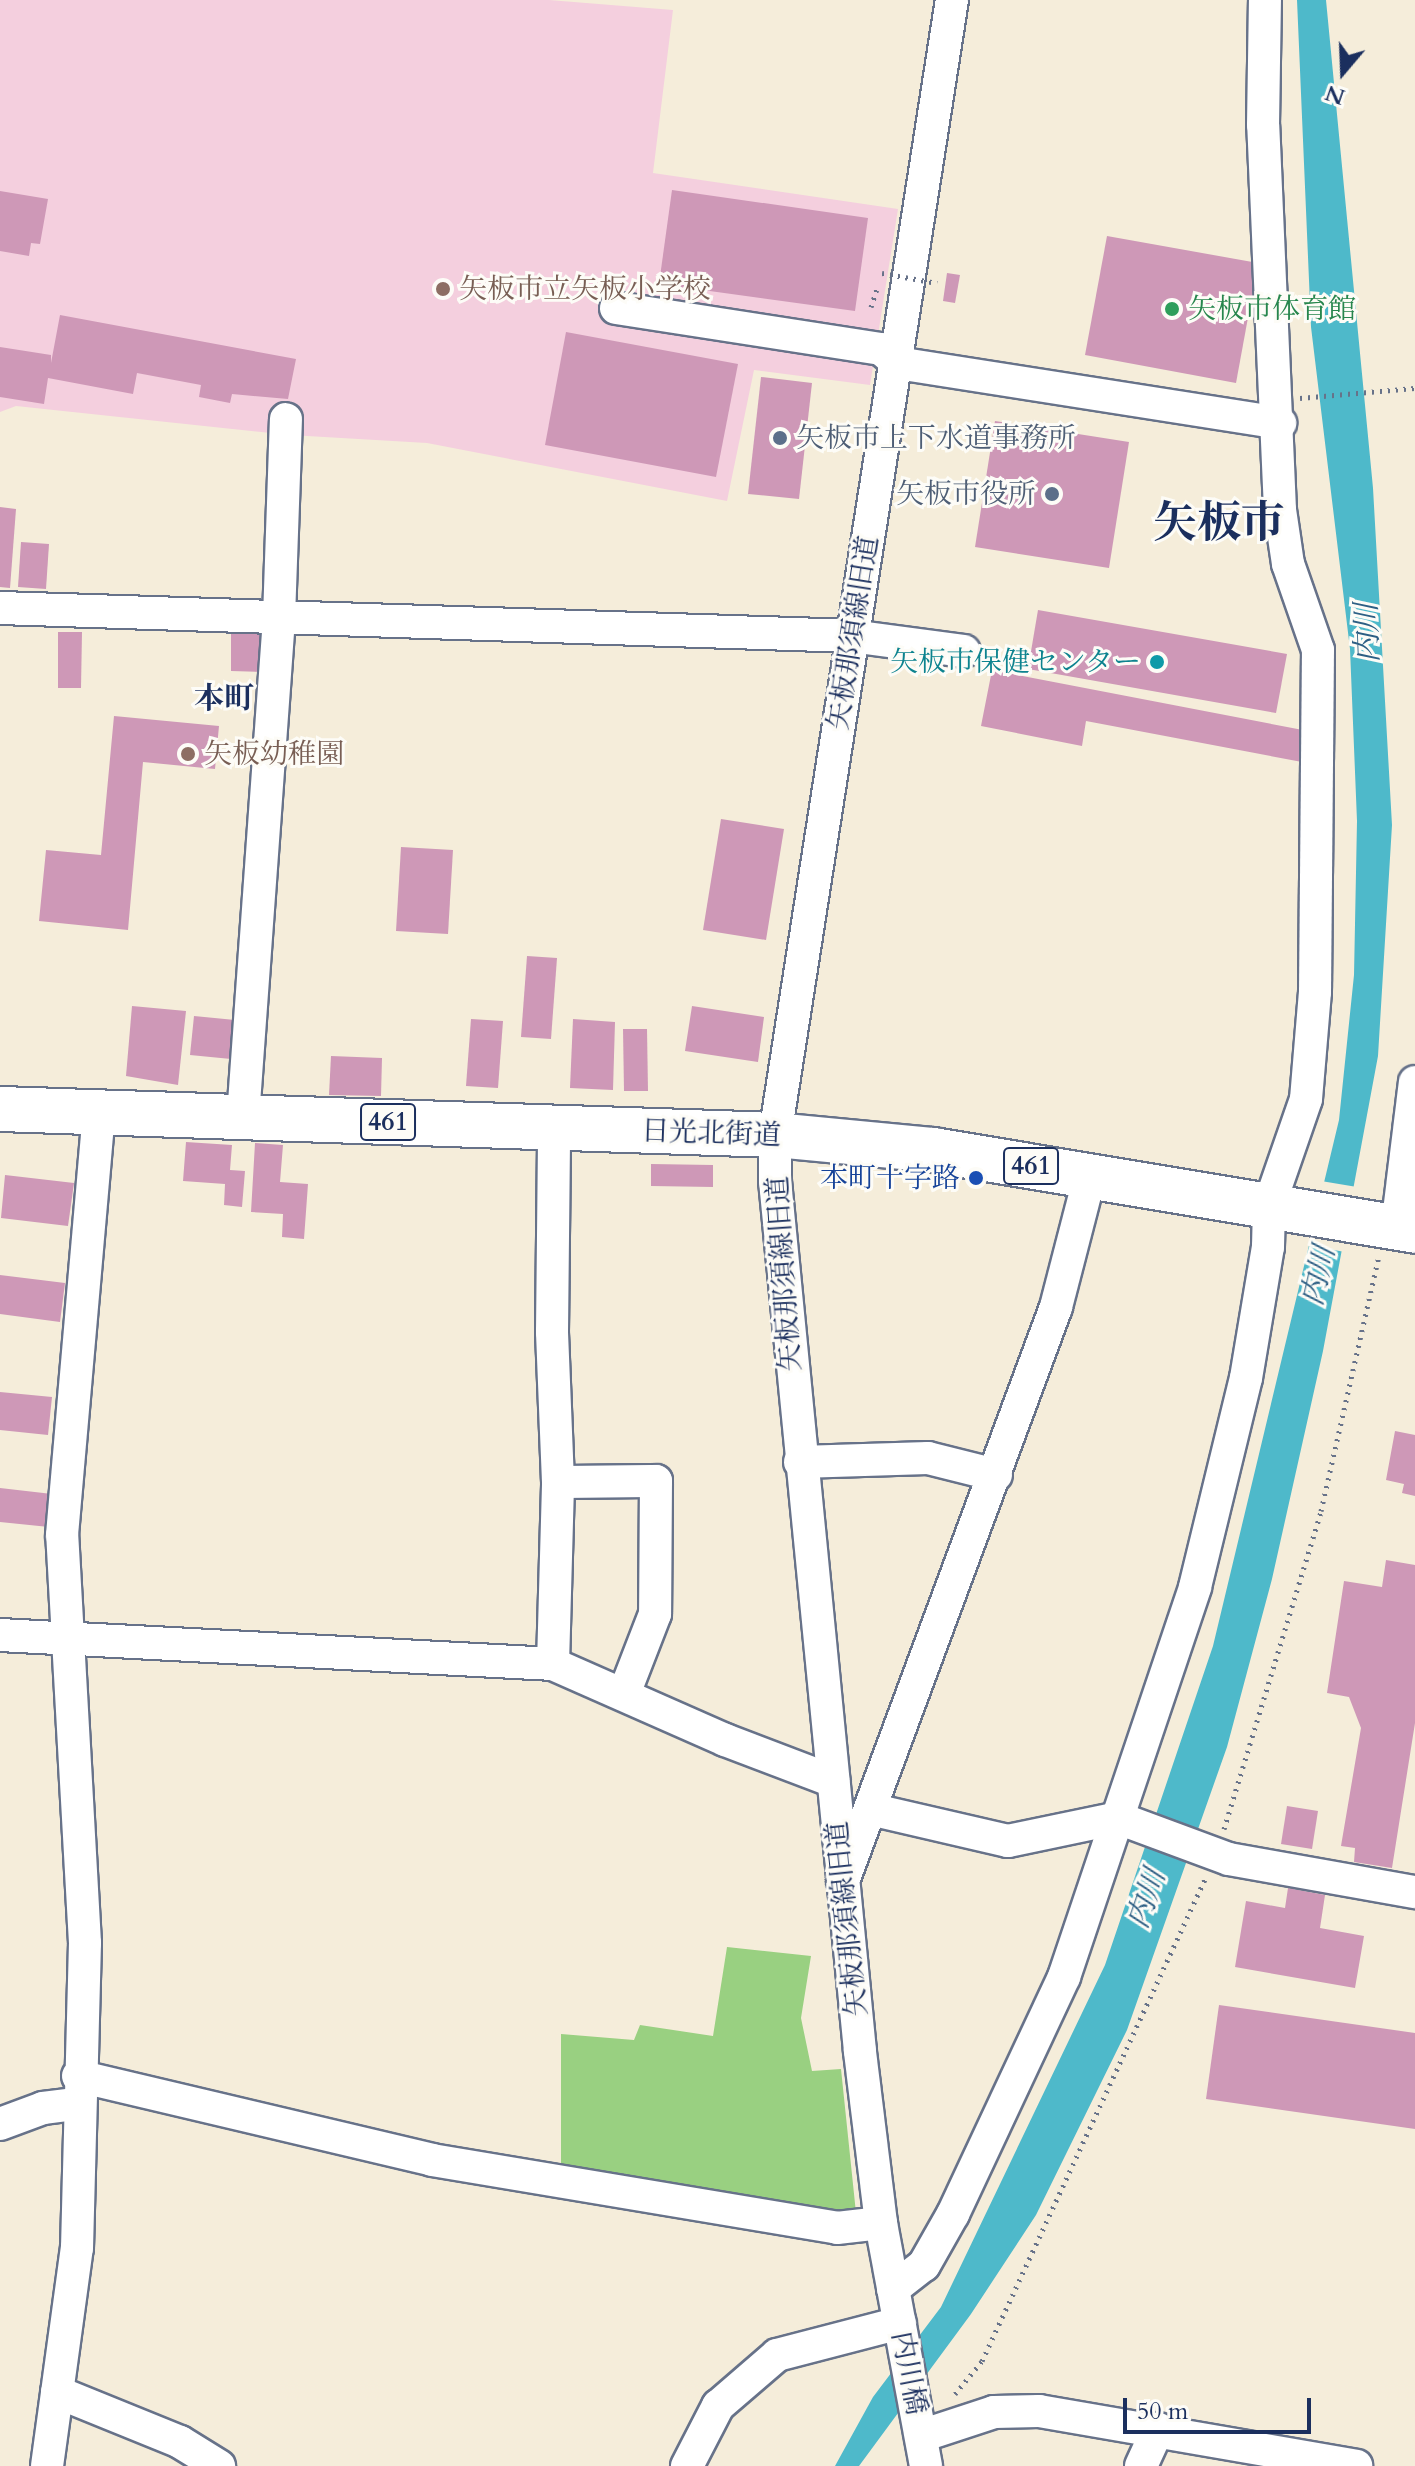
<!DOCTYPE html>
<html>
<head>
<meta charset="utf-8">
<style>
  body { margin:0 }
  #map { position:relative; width:1415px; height:2466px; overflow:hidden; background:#f5edda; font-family:Cardo,"Noto Serif JP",serif }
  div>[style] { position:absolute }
  .built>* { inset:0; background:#f4cfde }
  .green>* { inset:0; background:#99d081 }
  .water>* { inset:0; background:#4eb9ca }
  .pier>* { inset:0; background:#f5edda }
  .building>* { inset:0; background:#ce98b7 }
  .path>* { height:5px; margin-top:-2.5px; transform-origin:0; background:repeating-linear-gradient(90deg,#677289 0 2px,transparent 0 8px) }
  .roads { filter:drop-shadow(2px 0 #677289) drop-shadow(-2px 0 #677289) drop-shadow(0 2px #677289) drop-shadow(0 -2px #677289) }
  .minor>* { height:32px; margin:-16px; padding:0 16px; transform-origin:16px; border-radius:16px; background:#fff }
  .highway>* { height:44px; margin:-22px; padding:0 22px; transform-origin:22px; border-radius:22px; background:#fff }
  .path-bridge>* { height:5px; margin-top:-2.5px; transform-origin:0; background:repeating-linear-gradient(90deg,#677289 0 2px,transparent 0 8px) }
  .dots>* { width:22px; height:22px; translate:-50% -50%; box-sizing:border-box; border:4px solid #fdfcf7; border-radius:50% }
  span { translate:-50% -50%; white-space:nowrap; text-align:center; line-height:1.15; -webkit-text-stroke:6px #fdfcf7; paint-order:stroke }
  .shield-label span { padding:2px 6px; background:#fdfcf7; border:2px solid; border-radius:6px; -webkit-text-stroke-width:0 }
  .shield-label { font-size:26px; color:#1b2f5e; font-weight:700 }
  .education-label { font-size:28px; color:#785e54 }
  .left { translate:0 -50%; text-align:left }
  .leisure-label { font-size:28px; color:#27864d }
  .service-label { font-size:28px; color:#4e5e75 }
  .right { translate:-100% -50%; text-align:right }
  .street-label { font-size:28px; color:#1b2f5e }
  .culture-label { font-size:28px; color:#0d838f }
  .transit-label { font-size:28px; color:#164399 }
  .water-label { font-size:30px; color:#2d5f84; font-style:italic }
  .neighbourhood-label { font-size:30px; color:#1b2f5e; font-weight:700 }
  .town-label { font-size:44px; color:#1b2f5e; font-weight:700 }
  .north { position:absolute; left:1303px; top:32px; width:80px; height:80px; -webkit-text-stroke:6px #fdfcf7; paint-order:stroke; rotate:199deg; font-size:22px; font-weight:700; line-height:32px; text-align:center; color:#1b2f5e }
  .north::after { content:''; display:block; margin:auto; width:28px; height:36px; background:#1b2f5e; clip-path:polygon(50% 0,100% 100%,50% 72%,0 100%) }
  .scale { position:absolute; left:1123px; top:2398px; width:188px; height:36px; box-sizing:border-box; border:4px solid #1b2f5e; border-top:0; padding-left:10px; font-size:24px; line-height:28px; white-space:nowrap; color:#1b2f5e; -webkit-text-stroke:6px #fdfcf7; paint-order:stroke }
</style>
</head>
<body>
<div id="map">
  <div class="built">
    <i style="clip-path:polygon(0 0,549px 0,673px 10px,653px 173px,898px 209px,870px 385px,754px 370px,727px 501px,427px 443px,290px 435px,16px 406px,0 412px)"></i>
  </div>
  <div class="green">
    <i style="clip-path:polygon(727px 1947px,811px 1956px,801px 2018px,812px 2071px,841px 2069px,856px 2213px,770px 2207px,561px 2173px,561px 2034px,634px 2040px,640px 2025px,713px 2036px)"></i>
  </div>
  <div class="water">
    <i style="clip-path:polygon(1297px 0,1326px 0,1373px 488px,1392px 825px,1378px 1056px,1323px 1351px,1272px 1579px,1227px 1747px,1127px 2030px,1036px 2215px,971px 2314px,859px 2466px,835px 2466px,873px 2397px,941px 2307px,1105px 1965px,1213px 1646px,1339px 1120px,1354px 975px,1357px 821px,1350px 649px,1311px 327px)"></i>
  </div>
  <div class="pier">
    <i style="clip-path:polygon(1321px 1181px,1357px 1187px,1345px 1252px,1306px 1245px)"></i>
  </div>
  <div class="building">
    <i style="clip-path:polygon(672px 190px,868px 218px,855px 311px,659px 284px)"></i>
    <i style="clip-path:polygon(0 191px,48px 199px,40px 244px,31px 243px,29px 256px,0 251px)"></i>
    <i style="clip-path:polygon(1107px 236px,1258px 263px,1236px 383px,1085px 355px)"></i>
    <i style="clip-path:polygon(947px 273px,960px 275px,955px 303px,943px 301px)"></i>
    <i style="clip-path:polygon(60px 315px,296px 359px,288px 399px,232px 394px,230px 403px,199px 397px,201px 385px,137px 373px,133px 394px,48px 378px,44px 404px,0 397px,0 347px,51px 355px,51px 363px)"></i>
    <i style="clip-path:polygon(566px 332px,738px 364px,716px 477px,545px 445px)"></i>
    <i style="clip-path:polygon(761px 377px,812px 383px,799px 499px,748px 494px)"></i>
    <i style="clip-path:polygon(995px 421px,1129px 442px,1109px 568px,975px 547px)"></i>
    <i style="clip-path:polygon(0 507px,16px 509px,10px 588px,0 587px)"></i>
    <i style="clip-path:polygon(21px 542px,49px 544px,46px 589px,18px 587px)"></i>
    <i style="clip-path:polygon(1038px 610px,1287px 654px,1276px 713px,1028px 669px)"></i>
    <i style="clip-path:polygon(58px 632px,82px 632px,81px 688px,58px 688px)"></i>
    <i style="clip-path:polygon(231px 633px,263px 634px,262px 672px,231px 671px)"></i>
    <i style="clip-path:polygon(992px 670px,1308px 731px,1302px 762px,1086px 721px,1082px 746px,981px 726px)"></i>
    <i style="clip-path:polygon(114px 716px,219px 726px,215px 769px,143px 762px,128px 930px,39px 921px,46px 850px,101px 855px)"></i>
    <i style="clip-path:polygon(721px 819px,784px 829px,766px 940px,703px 930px)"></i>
    <i style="clip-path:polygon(401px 847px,453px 850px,448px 934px,396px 931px)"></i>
    <i style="clip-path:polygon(527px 956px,557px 958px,551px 1039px,521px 1037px)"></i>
    <i style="clip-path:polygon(132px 1006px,186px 1011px,178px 1085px,126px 1076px)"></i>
    <i style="clip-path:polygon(692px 1006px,764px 1017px,758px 1062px,685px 1051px)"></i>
    <i style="clip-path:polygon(194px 1016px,235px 1020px,231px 1059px,190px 1055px)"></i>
    <i style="clip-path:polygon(471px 1019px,503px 1021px,498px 1088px,466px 1086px)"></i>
    <i style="clip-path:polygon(573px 1019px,615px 1022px,613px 1090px,570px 1088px)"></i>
    <i style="clip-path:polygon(623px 1029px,647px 1029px,648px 1091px,624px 1091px)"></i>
    <i style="clip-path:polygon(331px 1056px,382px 1058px,381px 1096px,329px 1095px)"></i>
    <i style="clip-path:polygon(186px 1142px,232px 1145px,230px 1170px,245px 1171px,242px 1207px,224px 1205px,225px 1184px,183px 1181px)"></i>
    <i style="clip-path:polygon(255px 1143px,283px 1145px,280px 1182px,308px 1184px,304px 1239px,282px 1237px,283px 1214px,251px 1212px)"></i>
    <i style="clip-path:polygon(651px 1164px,713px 1165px,713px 1187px,651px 1186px)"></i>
    <i style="clip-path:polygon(5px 1175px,74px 1183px,68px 1226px,1px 1218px)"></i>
    <i style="clip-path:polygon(0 1275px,65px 1283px,60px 1322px,0 1314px)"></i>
    <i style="clip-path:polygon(0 1392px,52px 1397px,48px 1435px,0 1430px)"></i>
    <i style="clip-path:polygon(1395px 1431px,1415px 1435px,1415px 1496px,1402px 1493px,1404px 1484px,1386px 1480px)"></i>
    <i style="clip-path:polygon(0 1488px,52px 1494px,49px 1527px,0 1522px)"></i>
    <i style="clip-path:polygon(1386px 1560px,1415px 1565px,1415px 1723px,1392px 1868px,1354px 1862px,1355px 1848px,1341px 1846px,1361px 1728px,1349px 1697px,1327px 1693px,1344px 1581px,1382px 1587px)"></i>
    <i style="clip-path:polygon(1287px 1806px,1318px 1811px,1312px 1849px,1281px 1844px)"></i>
    <i style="clip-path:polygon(1288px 1888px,1325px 1895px,1320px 1928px,1364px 1936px,1355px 1988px,1235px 1967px,1246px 1901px,1285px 1908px)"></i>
    <i style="clip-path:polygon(1219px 2005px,1415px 2033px,1415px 2129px,1206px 2099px)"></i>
  </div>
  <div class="path">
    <i style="left:871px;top:307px;width:19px;rotate:-72deg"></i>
    <i style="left:1300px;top:398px;width:115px;rotate:-5deg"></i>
    <i style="left:1224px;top:1829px;width:332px;rotate:-73deg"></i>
    <i style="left:1321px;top:1511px;width:262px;rotate:-77.2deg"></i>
    <i style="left:955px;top:2394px;width:43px;rotate:-50.7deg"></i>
    <i style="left:982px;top:2361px;width:531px;rotate:-65.17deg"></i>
  </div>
  <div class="roads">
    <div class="minor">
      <i style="left:616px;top:308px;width:268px;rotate:8.8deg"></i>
      <i style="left:881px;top:349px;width:21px;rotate:41deg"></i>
      <i style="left:897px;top:363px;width:388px;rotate:8.9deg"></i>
      <i style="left:0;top:608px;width:851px;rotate:1.88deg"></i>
      <i style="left:851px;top:636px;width:114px;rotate:7.6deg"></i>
      <i style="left:243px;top:1117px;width:500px;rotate:-85.87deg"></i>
      <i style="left:279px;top:618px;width:199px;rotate:-88deg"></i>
      <i style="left:1397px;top:1228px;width:147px;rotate:-83deg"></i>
      <i style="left:800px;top:1462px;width:128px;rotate:-1.8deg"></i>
      <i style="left:928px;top:1458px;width:70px;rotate:14deg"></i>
      <i style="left:558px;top:1482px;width:98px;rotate:-0.6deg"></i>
      <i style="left:656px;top:1481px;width:133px;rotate:90.4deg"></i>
      <i style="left:655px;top:1614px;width:86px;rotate:111.2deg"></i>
      <i style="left:0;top:1635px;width:554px;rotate:3deg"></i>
      <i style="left:553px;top:1664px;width:188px;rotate:23.8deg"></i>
      <i style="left:725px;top:1740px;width:116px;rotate:20.8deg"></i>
      <i style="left:553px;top:1664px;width:182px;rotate:-88.4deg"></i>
      <i style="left:558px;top:1482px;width:150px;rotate:-92.3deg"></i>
      <i style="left:552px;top:1332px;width:205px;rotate:-89.4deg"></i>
      <i style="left:874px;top:1810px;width:138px;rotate:13deg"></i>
      <i style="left:1008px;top:1841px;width:112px;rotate:-11.8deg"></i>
      <i style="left:1118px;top:1818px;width:118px;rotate:20.3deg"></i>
      <i style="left:1229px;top:1859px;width:189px;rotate:10.1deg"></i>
      <i style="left:843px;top:1881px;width:612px;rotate:-69.64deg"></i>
      <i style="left:1056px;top:1307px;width:135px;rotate:-75.5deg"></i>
      <i style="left:78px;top:2076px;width:364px;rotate:13.3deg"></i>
      <i style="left:432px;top:2160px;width:411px;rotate:9.5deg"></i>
      <i style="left:837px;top:2228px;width:44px;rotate:-6.5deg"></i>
      <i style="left:0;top:2124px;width:46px;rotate:-20.4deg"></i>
      <i style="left:43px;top:2108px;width:35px;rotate:-7deg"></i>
      <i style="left:893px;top:2289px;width:39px;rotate:-38deg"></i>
      <i style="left:924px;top:2265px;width:59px;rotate:-60.4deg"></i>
      <i style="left:953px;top:2214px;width:262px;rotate:-64.9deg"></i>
      <i style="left:1064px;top:1977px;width:411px;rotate:-71.4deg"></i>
      <i style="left:1195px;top:1587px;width:215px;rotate:-76.3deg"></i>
      <i style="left:1246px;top:1378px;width:133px;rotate:-80.5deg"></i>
      <i style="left:1268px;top:1247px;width:41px;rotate:-88.6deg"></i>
      <i style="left:1269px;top:1206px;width:113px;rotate:-70.9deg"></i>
      <i style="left:1306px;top:1099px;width:107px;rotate:-85.2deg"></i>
      <i style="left:1315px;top:992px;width:342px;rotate:-89.5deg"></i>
      <i style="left:1318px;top:650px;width:91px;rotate:-109.2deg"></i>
      <i style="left:1288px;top:564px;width:55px;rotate:-98.4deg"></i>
      <i style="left:1280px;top:510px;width:385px;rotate:-92.5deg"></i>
      <i style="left:1263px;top:125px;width:125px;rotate:-89.1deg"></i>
      <i style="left:57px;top:2392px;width:133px;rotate:22.1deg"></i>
      <i style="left:180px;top:2442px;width:46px;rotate:31.6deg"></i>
      <i style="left:921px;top:2436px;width:77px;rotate:-18.2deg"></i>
      <i style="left:994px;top:2412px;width:45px;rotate:-1.3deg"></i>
      <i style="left:1039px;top:2411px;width:322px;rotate:9.8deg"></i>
      <i style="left:47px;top:2466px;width:220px;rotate:-82.2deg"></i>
      <i style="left:77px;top:2248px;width:305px;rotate:-88.5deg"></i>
      <i style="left:85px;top:1943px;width:409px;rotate:-93.2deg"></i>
      <i style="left:62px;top:1535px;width:425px;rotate:-85deg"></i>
      <i style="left:687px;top:2466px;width:68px;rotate:-62.7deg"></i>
      <i style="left:718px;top:2406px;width:78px;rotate:-40.8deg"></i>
      <i style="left:777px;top:2355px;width:127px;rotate:-14.6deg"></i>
      <i style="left:926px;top:2466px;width:247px;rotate:-100.5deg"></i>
      <i style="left:881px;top:2223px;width:173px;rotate:-97deg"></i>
      <i style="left:860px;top:2051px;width:874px;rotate:-95.58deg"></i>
      <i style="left:775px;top:1181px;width:46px;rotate:-90deg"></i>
      <i style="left:775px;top:1135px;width:1149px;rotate:-81.14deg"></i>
      <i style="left:1141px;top:2466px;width:41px;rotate:-65.3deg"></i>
    </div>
    <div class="highway">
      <i style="left:0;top:1109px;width:775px;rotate:1.92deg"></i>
      <i style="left:775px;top:1135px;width:159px;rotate:5.4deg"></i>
      <i style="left:933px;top:1150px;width:489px;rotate:9.5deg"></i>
    </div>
  </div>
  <div class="path-bridge">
    <i style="left:882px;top:273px;width:56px;rotate:10.3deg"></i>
  </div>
  <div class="dots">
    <i style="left:443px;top:289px;background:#8d6e63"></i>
    <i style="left:1172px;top:309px;background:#2e9e5b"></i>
    <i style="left:780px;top:438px;background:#5c6f8a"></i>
    <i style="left:1052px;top:494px;background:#5c6f8a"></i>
    <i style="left:1157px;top:662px;background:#0f9aa8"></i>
    <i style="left:188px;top:754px;background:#8d6e63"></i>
    <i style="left:976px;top:1178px;background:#1a4fb4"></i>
  </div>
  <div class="shield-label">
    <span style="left:388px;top:1122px">461</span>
    <span style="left:1031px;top:1166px">461</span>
  </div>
  <div class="education-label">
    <span class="left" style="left:459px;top:289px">矢板市立矢板小学校</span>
    <span class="left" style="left:204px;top:754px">矢板幼稚園</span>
  </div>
  <div class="leisure-label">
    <span class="left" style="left:1188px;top:309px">矢板市体育館</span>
  </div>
  <div class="service-label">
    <span class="left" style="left:796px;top:438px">矢板市上下水道事務所</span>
    <span class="right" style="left:1036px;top:494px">矢板市役所</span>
  </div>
  <div class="street-label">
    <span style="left:853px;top:633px;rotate:-81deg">矢板那須線旧道</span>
    <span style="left:711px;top:1133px;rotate:2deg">日光北街道</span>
    <span style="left:784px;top:1274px;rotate:-94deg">矢板那須線旧道</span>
    <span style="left:847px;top:1919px;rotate:-96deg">矢板那須線旧道</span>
    <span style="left:909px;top:2373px;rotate:79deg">内川橋</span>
  </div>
  <div class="culture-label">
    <span class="right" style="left:1141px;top:662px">矢板市保健センター</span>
  </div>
  <div class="transit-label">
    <span class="right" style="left:960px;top:1178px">本町十字路</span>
  </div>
  <div class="water-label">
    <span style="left:1368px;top:633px;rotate:-92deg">内川</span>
    <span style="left:1319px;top:1276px;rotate:-77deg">内川</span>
    <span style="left:1147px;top:1899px;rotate:-71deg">内川</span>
  </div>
  <div class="neighbourhood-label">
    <span style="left:224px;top:699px">本町</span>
  </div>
  <div class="town-label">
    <span style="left:1219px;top:523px">矢板市</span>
  </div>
  <div class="north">N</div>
  <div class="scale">50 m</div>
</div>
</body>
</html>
